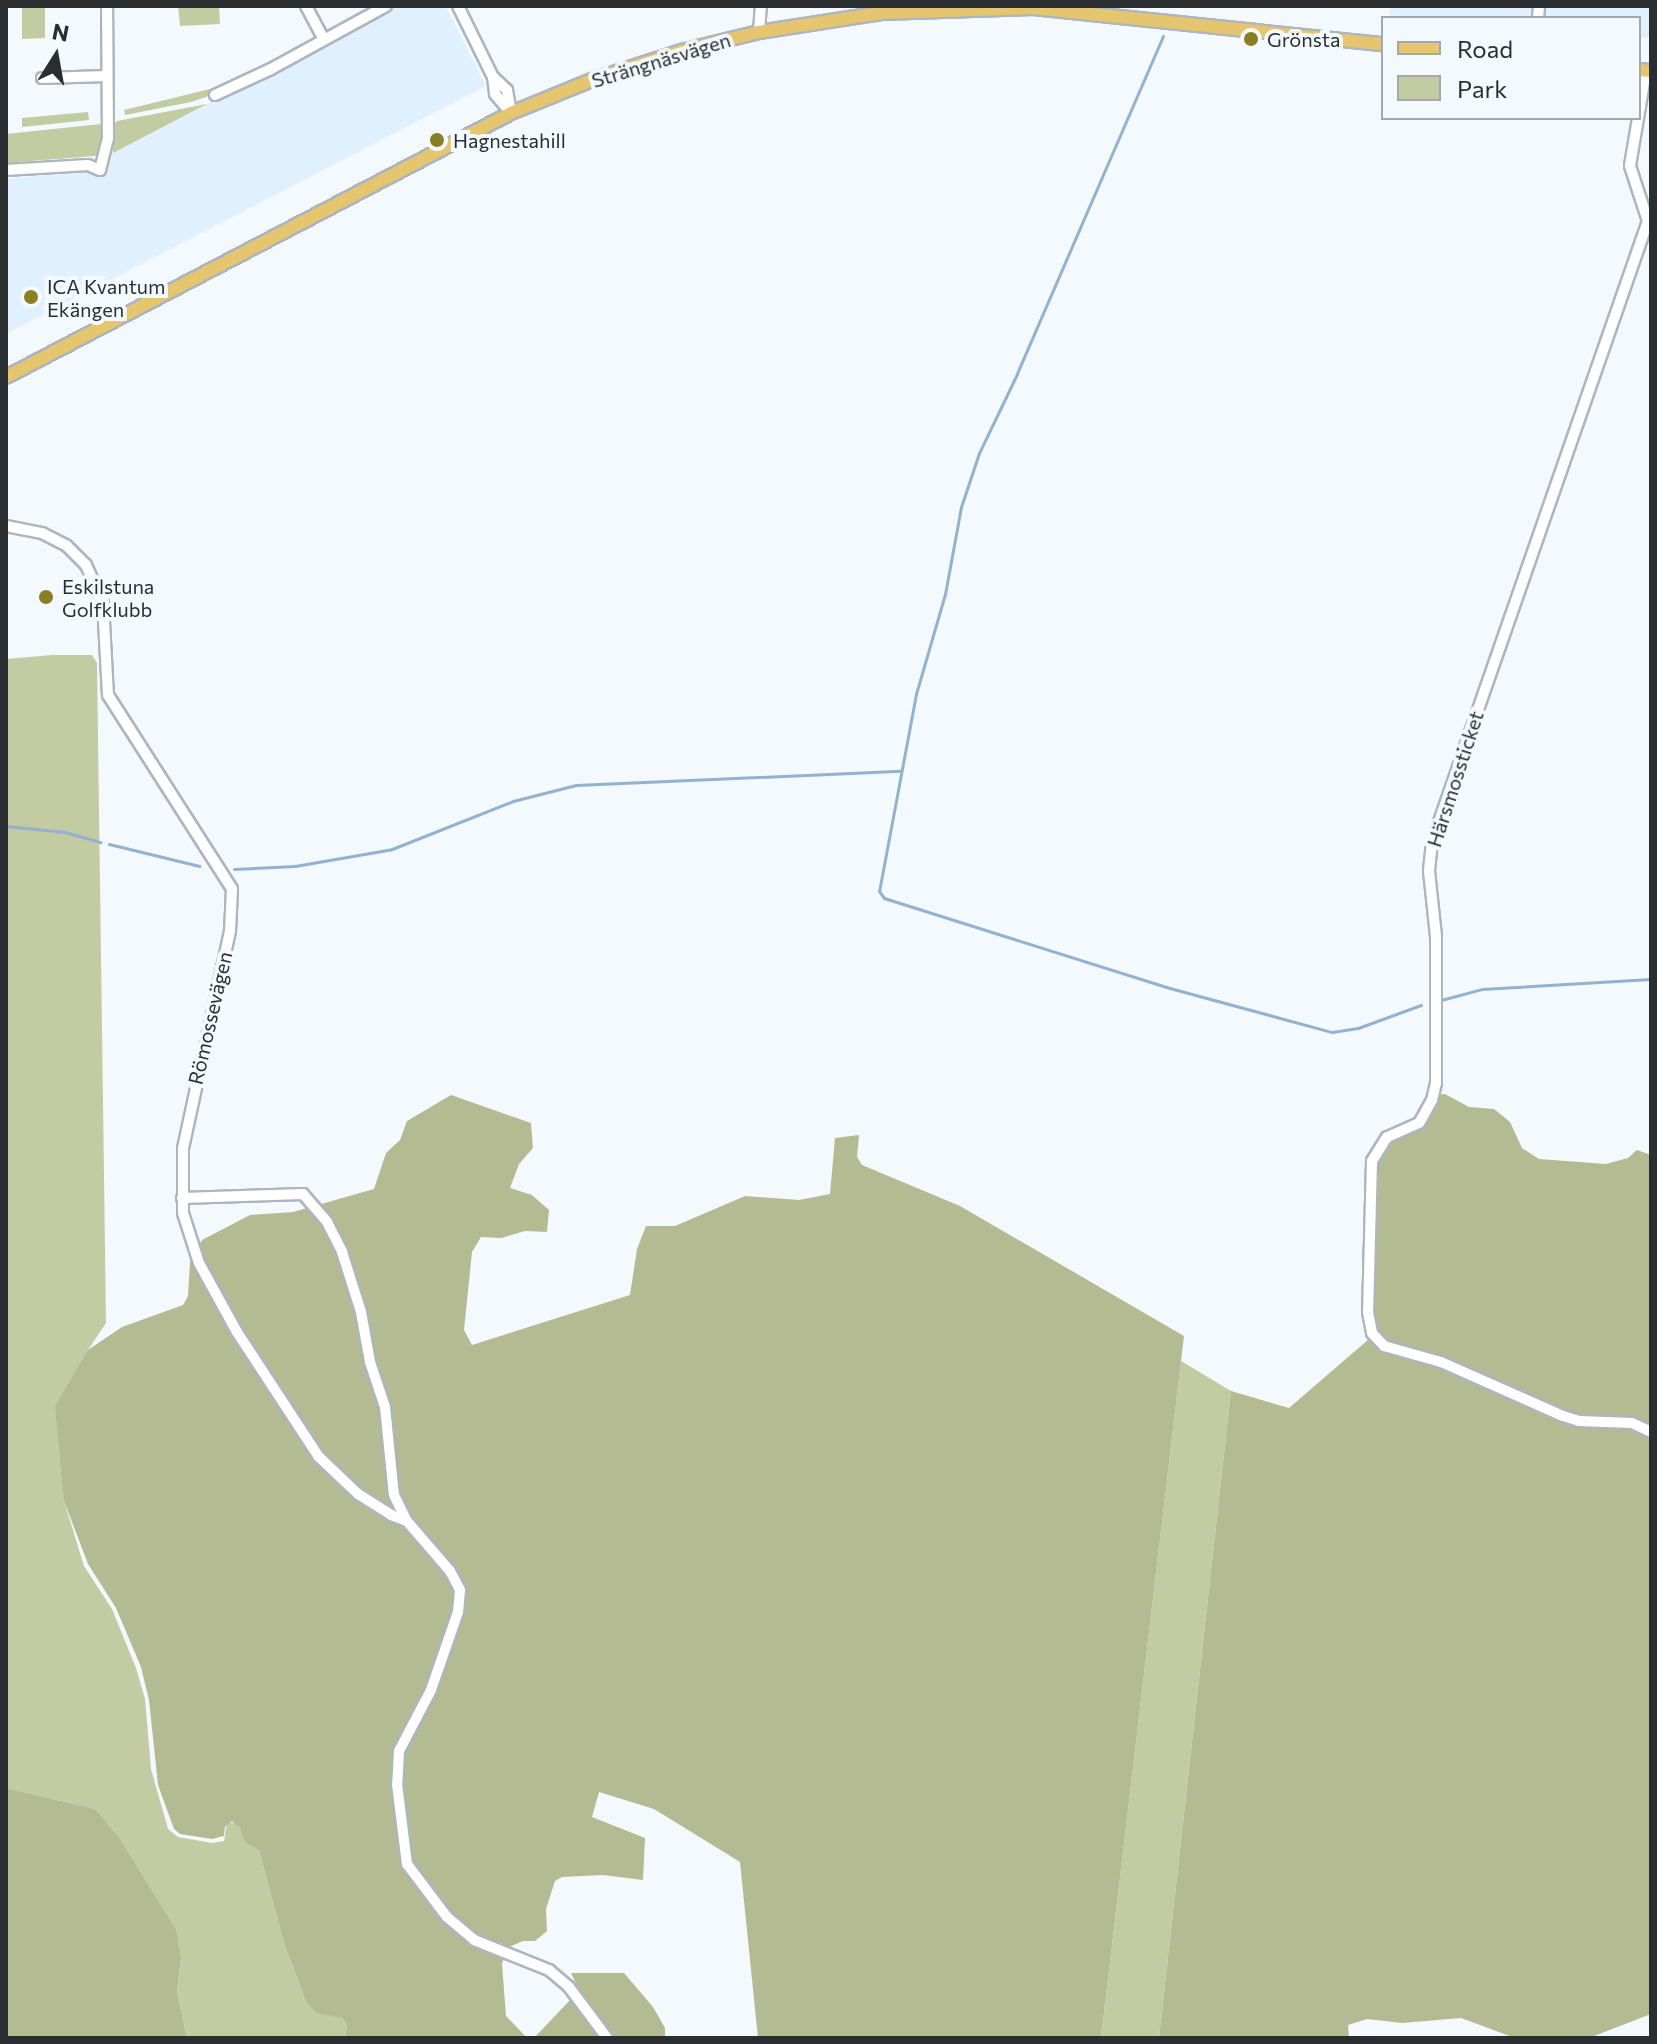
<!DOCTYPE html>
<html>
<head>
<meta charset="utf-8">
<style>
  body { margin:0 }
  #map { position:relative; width:1657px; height:2044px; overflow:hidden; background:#f3f9fd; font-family:Commissioner,sans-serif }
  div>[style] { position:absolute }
  .built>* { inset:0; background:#e1f0fe }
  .green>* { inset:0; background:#c3cba3 }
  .forest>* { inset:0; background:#b4bb93 }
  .stream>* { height:3px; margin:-1.5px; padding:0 1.5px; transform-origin:1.5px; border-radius:1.5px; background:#92b2d0 }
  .roads { filter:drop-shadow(2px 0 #adb6be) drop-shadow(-2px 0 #adb6be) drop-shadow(0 2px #adb6be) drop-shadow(0 -2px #adb6be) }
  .minor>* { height:10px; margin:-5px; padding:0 5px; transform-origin:5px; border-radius:5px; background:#fff }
  .major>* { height:12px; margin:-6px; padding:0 6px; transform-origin:6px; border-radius:6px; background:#e6c56f }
  .dots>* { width:22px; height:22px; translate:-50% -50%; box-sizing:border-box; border:4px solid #f3f9fd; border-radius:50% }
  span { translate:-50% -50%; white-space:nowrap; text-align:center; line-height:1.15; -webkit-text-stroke:8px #f3f9fd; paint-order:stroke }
  .poi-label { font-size:20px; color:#2a2e31 }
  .left { translate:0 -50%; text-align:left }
  .street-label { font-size:20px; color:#2a2e31 }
  .frame { position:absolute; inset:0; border:8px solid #2a2e31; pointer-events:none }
  .legend { position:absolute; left:1381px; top:16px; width:260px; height:104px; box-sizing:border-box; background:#f3f9fd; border:2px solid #a3a8ab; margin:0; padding:10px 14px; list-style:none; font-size:24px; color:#2a2e31 }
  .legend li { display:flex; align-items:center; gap:16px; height:40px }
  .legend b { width:40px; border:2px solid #a3a8ab }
  .north { position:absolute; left:16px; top:16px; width:80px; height:80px; -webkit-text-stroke:6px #f3f9fd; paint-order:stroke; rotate:11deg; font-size:22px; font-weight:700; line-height:32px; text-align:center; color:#2a2e31 }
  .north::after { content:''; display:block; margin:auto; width:28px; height:36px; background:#2a2e31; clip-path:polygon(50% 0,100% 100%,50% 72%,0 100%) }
</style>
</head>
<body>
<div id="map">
  <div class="built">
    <i style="clip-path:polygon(396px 6px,446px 6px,486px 86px,6px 334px,6px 179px,76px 172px)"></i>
    <i style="clip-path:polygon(1392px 6px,1651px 6px,1651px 38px,1639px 37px,1639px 18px,1426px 18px,1389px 15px)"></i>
  </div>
  <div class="green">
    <i style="clip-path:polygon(22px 6px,45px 6px,45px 38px,22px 39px)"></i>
    <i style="clip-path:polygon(178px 6px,219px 6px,220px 24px,180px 26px)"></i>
    <i style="clip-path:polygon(210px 89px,212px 95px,191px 102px,125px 115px,124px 110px)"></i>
    <i style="clip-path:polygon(207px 104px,113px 153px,113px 125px,117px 121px)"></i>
    <i style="clip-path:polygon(88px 112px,89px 120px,22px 127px,22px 118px)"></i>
    <i style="clip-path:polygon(101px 124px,101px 151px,95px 156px,6px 163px,6px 134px)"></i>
    <i style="clip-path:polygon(52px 655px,92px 655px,97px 663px,106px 1323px,88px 1350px,64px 1501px,84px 1566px,112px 1609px,136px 1668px,145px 1699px,151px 1769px,168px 1829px,178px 1837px,212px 1843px,224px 1841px,227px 1823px,236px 1822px,259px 1850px,284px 1943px,306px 2002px,342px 2018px,347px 2025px,345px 2038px,187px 2038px,177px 1992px,181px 1958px,95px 1809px,6px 1788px,6px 659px)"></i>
    <i style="clip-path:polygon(1181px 1361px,1231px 1391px,1159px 2038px,1101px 2038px)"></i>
  </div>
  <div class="forest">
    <i style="clip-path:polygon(1445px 1094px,1469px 1107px,1494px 1109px,1510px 1122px,1522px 1148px,1539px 1159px,1606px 1164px,1628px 1158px,1637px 1150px,1651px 1155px,1651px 1430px,1569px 1417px,1438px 1356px,1380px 1338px,1373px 1330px,1373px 1163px,1383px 1143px,1416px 1127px,1436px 1095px)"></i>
    <i style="clip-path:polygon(451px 1095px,531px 1123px,533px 1148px,519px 1164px,510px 1188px,532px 1195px,549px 1210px,547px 1232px,525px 1231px,501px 1238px,481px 1237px,472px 1252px,464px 1330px,472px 1345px,630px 1295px,637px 1249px,646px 1226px,675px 1226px,745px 1196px,799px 1200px,830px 1194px,835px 1138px,859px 1135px,857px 1157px,862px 1165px,960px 1206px,1184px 1336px,1101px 2038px,758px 2038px,740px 1862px,654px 1809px,599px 1792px,592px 1817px,645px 1838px,643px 1880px,603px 1875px,562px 1877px,555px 1881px,546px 1909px,547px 1931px,535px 1941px,523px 1941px,507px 1948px,502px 1964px,506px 2016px,527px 2038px,345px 2038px,347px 2025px,342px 2018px,317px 2013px,306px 2002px,284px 1943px,259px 1850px,245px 1842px,240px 1827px,232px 1821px,225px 1827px,224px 1836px,212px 1839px,180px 1834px,174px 1829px,158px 1785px,149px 1700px,141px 1667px,116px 1608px,88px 1564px,64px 1501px,55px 1406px,88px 1350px,122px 1327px,183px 1305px,188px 1296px,190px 1262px,202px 1240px,250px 1215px,293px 1212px,374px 1189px,386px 1153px,400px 1140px,407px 1121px)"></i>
    <i style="clip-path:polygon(1369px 1339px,1376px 1345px,1437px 1364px,1567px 1423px,1626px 1425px,1651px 1437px,1651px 2014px,1589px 2038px,1515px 2038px,1461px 2018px,1402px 2023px,1367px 2019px,1348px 2025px,1349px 2038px,1159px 2038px,1231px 1391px,1289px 1408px)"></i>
    <i style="clip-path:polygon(6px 1788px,95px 1809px,119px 1838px,176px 1930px,181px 1958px,177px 1992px,187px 2038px,6px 2038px)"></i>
    <i style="clip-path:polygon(571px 1973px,624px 1973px,653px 2007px,665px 2028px,665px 2038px,612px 2038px,583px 1998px)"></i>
    <i style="clip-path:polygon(571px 1994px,606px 2038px,534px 2038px,571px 1999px)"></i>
  </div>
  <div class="stream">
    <i style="left:1163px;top:36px;width:368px;rotate:113.4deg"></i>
    <i style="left:1017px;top:374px;width:88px;rotate:115.7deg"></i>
    <i style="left:979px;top:453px;width:57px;rotate:108.4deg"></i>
    <i style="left:961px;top:507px;width:88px;rotate:100.4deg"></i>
    <i style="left:945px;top:594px;width:104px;rotate:106.2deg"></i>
    <i style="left:916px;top:694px;width:200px;rotate:100.6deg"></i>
    <i style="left:879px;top:891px;width:9px;rotate:54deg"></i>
    <i style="left:884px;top:898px;width:296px;rotate:17.5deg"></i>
    <i style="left:1166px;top:987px;width:172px;rotate:15.2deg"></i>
    <i style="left:1332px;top:1032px;width:26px;rotate:-9deg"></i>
    <i style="left:1358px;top:1028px;width:67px;rotate:-20.1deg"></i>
    <i style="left:6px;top:826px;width:59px;rotate:5.8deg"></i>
    <i style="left:65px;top:832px;width:37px;rotate:16deg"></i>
    <i style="left:109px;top:844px;width:93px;rotate:13.7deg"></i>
    <i style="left:234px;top:869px;width:61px;rotate:-2.8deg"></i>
    <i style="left:295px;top:866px;width:98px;rotate:-9.9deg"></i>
    <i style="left:392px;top:849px;width:130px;rotate:-21.6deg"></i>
    <i style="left:513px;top:801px;width:65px;rotate:-14.3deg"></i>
    <i style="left:576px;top:785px;width:325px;rotate:-2.5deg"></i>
    <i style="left:1441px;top:1000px;width:42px;rotate:-15deg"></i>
    <i style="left:1482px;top:989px;width:169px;rotate:-3.4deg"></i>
  </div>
  <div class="roads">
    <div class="minor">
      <i style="left:306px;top:6px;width:38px;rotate:62deg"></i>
      <i style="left:458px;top:6px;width:79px;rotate:63.8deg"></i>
      <i style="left:493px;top:77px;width:17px;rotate:83deg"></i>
      <i style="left:495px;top:94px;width:25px;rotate:50deg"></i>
      <i style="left:1538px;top:18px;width:12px;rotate:-85deg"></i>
      <i style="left:759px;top:32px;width:26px;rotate:-86deg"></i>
      <i style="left:1646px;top:71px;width:96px;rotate:99.6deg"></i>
      <i style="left:1630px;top:166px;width:58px;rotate:71.9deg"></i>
      <i style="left:1648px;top:221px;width:657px;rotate:109.18deg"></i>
      <i style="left:1432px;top:842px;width:29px;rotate:96deg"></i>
      <i style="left:1429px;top:871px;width:65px;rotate:83.9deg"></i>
      <i style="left:1436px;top:936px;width:147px;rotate:90deg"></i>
      <i style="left:1436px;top:1083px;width:17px;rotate:103deg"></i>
      <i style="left:1432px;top:1100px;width:26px;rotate:119deg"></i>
      <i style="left:1419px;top:1123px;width:35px;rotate:156deg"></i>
      <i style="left:1387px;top:1137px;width:28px;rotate:122deg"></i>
      <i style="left:1372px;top:1161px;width:151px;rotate:91.5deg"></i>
      <i style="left:1368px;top:1312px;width:21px;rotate:79deg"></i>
      <i style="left:1372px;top:1333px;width:18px;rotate:47deg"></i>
      <i style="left:1384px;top:1346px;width:59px;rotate:15.7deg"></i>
      <i style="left:1441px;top:1362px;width:133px;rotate:23.9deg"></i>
      <i style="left:1563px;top:1416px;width:17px;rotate:17deg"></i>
      <i style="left:1579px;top:1421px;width:53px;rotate:2.2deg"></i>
      <i style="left:1632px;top:1423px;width:21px;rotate:25deg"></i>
      <i style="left:493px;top:77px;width:19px;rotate:43deg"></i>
      <i style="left:507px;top:90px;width:22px;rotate:80deg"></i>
      <i style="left:42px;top:78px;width:65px;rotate:-1.8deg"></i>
      <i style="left:215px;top:95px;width:62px;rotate:-24.9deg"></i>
      <i style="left:271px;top:69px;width:131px;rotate:-28.7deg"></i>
      <i style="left:6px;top:170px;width:82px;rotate:-3.5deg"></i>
      <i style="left:88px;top:165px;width:13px;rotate:23deg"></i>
      <i style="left:100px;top:170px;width:32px;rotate:-76deg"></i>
      <i style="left:108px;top:139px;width:133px;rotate:-90.4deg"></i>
      <i style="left:6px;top:526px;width:37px;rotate:11deg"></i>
      <i style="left:42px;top:533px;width:28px;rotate:27deg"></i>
      <i style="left:67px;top:546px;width:27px;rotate:45deg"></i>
      <i style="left:86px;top:565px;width:42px;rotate:65.9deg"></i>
      <i style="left:103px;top:603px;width:92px;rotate:86.9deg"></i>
      <i style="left:108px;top:695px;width:230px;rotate:57.4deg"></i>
      <i style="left:232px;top:889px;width:42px;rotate:92.7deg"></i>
      <i style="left:230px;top:931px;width:222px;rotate:102.2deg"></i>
      <i style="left:183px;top:1148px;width:65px;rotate:90deg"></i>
      <i style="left:183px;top:1213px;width:52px;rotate:72.3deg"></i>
      <i style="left:199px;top:1263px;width:79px;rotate:61.2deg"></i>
      <i style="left:237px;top:1332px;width:148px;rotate:56.8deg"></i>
      <i style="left:318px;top:1456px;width:55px;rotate:43.5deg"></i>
      <i style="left:358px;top:1494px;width:39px;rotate:32deg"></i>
      <i style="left:391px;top:1515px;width:17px;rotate:21deg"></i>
      <i style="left:182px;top:1198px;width:121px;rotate:-1.9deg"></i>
      <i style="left:303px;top:1194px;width:37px;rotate:49deg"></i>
      <i style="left:327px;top:1222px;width:34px;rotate:63deg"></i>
      <i style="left:342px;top:1252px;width:63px;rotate:72.4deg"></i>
      <i style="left:361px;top:1312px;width:51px;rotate:79.8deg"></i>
      <i style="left:370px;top:1362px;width:47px;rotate:71.6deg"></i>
      <i style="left:385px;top:1407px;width:88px;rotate:84.2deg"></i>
      <i style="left:394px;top:1495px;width:28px;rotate:64deg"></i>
      <i style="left:406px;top:1520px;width:67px;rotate:49.2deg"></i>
      <i style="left:450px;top:1571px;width:21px;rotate:62deg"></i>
      <i style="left:460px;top:1590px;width:22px;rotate:95deg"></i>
      <i style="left:458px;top:1612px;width:83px;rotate:109.1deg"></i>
      <i style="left:431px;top:1690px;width:69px;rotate:117.7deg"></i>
      <i style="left:399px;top:1751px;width:33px;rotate:93deg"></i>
      <i style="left:397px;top:1784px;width:81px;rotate:82.9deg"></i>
      <i style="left:407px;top:1864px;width:66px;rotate:53deg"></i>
      <i style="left:447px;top:1917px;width:35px;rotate:40deg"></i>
      <i style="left:474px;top:1940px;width:81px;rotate:21.8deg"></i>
      <i style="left:549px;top:1970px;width:26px;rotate:40deg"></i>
      <i style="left:569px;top:1987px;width:64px;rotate:53.3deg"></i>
    </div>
    <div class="major">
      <i style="left:1639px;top:70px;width:12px;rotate:5deg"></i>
      <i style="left:6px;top:377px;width:570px;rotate:-27.6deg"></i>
      <i style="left:511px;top:113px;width:87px;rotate:-22.2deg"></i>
      <i style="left:592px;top:80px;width:94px;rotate:-18deg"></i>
      <i style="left:681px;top:51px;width:80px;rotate:-13.7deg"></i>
      <i style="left:759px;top:32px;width:124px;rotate:-8.8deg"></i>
      <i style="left:882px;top:13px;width:151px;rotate:-1.9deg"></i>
      <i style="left:1033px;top:8px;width:352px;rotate:5.9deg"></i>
    </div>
  </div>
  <div class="dots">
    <i style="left:1251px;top:39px;background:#8b7f25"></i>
    <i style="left:437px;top:140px;background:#8b7f25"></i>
    <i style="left:31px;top:297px;background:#8b7f25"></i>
    <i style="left:46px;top:597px;background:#8b7f25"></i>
  </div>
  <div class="poi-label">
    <span class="left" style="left:1267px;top:39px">Grönsta</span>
    <span class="left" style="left:453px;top:140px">Hagnestahill</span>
    <span class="left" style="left:47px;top:298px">ICA Kvantum<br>Ekängen</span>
    <span class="left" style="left:62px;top:598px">Eskilstuna<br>Golfklubb</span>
  </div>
  <div class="street-label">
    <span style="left:661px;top:60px;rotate:-17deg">Strängnäsvägen</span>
    <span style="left:1455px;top:779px;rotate:-72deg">Härsmossticket</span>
    <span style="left:210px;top:1018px;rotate:-77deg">Römossevägen</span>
  </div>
  <div class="frame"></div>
  <ul class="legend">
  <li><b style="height:10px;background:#e6c56f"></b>Road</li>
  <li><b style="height:22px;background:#c3cba3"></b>Park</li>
  </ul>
  <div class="north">N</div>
</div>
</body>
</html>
